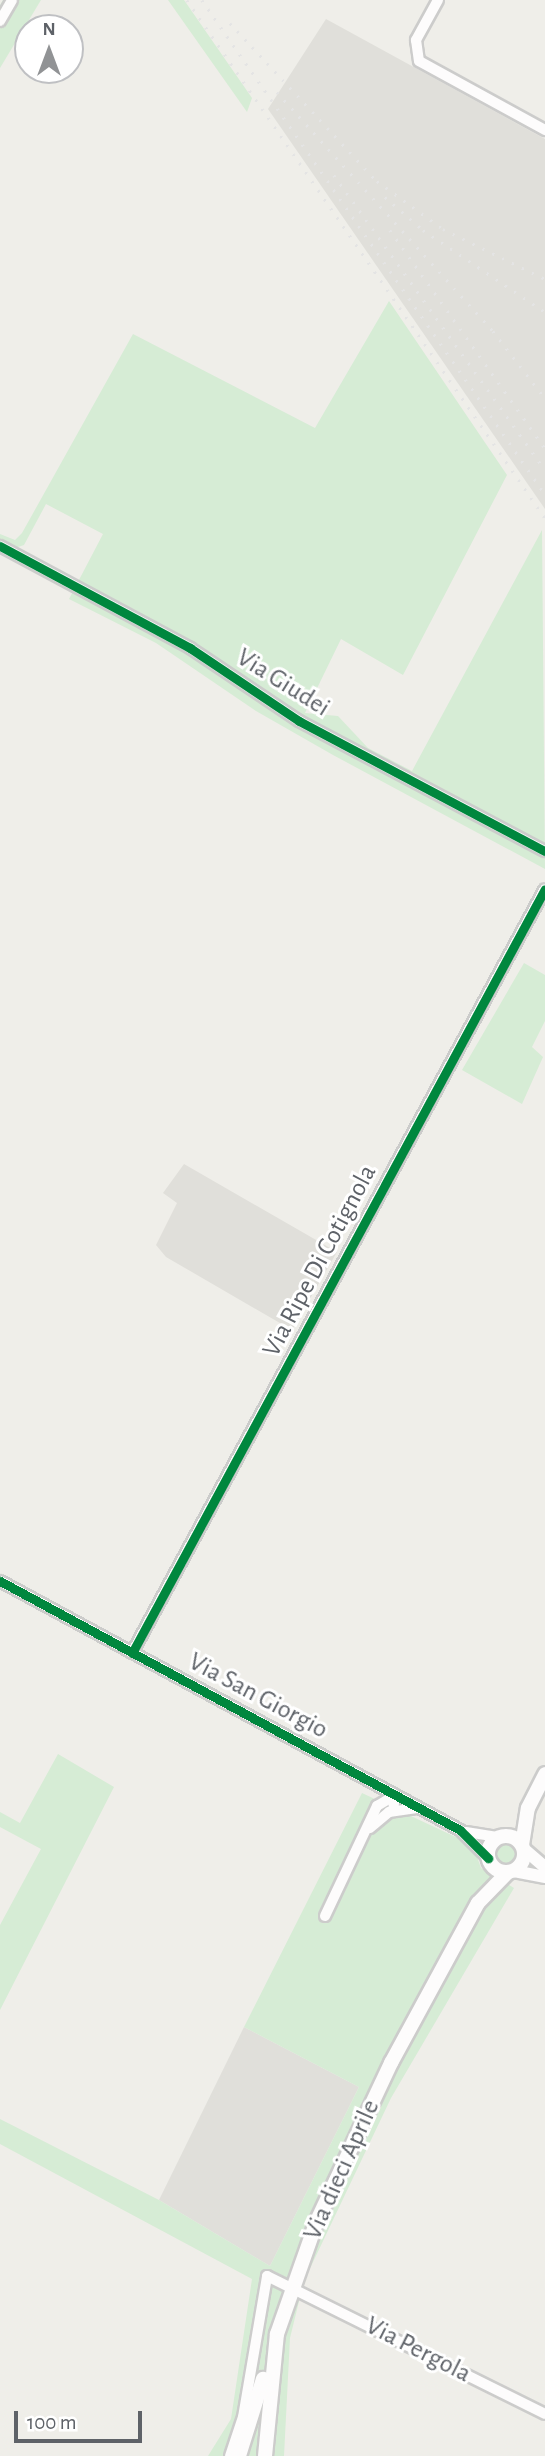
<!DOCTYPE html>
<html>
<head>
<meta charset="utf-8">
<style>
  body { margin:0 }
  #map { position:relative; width:545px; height:2456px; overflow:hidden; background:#efeee9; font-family:"Alegreya Sans",sans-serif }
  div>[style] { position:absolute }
  .industrial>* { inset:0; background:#e0dfda }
  .green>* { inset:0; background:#d6ecd5 }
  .round { border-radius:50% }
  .roads { filter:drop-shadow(2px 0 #cccccb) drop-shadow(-2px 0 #cccccb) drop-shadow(0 2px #cccccb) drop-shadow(0 -2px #cccccb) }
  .minor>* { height:10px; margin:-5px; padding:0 5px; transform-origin:5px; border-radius:5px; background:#fdfcfc }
  .tertiary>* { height:12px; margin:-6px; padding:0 6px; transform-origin:6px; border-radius:6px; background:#fdfcfc }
  .secondary>* { height:14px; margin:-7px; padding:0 7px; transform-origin:7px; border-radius:7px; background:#fdfcfc }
  .secondary>.ring { margin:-7px; padding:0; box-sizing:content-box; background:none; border:14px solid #fdfcfc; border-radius:50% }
  .rail>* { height:2.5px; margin-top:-1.25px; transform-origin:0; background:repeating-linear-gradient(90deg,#e4e4e4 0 2px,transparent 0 11px) }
  .cycleway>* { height:9px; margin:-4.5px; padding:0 4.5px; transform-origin:4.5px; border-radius:4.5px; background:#00873e }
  span { translate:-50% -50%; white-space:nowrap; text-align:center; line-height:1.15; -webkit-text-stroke:6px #fff; paint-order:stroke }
  .street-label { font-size:26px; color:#5e6268 }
  .north { position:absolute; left:14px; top:14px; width:70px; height:70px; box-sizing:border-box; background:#fff; border:2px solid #bfc0c3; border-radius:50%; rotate:0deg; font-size:19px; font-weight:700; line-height:28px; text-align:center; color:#5e6268 }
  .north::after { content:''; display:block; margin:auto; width:24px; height:32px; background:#919395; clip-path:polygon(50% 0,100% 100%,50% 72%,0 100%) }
  .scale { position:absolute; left:14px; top:2411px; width:128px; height:32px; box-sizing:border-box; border:4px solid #5e6268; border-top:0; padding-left:9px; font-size:21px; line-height:24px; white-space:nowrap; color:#5e6268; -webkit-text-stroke:5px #fff; paint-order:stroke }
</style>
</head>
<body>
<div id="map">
  <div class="industrial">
    <i style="clip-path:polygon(326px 19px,545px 139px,545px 509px,268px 109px)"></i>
    <i style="clip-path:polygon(184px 1164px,337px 1252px,292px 1330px,166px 1257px,156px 1245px,177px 1203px,163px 1193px)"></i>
    <i style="clip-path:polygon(244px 2027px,359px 2087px,270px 2266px,159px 2200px)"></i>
  </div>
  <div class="green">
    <i style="clip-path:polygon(3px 0,41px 0,0 68px,0 5px)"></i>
    <i style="clip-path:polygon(168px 0,184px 0,252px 98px,247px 112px)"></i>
    <i style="clip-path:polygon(389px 301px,507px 475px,403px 675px,341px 639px,305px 713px,338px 716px,368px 748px,412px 771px,542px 530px,545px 869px,333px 755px,256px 711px,156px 643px,69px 599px,103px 534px,46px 504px,24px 545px,15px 548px,0 542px,0 534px,15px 540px,22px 533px,133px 334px,315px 428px)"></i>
    <i style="clip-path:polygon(524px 963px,545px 975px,545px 1021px,532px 1047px,543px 1057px,522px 1104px,462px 1070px)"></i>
    <i style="clip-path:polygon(58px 1754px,114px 1787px,0 2010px,0 1925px,41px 1849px,0 1827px,0 1812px,20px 1823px)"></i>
    <i style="clip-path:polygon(362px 1793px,462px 1840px,476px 1854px,481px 1868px,514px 1888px,391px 2098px,304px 2281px,290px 2338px,284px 2456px,208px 2456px,231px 2419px,252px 2279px,0 2144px,0 2119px,159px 2200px,270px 2266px,359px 2087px,244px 2027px)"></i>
    <i class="round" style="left:494px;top:1842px;width:24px;height:24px"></i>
  </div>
  <div class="roads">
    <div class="minor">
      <i style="left:438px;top:0;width:46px;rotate:118.8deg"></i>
      <i style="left:416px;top:40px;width:21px;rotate:82deg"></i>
      <i style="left:419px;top:61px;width:144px;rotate:28.7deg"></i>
      <i style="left:0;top:21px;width:24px;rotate:-60deg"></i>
      <i style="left:0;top:546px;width:216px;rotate:28.2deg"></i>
      <i style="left:190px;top:648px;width:131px;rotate:33.8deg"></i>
      <i style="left:299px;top:721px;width:278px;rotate:27.9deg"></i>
      <i style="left:0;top:1581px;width:523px;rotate:28.43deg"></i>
      <i style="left:460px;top:1830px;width:40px;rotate:45deg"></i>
      <i style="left:132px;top:1653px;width:868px;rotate:-61.61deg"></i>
      <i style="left:370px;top:1828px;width:25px;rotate:-40deg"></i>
      <i style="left:389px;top:1812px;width:28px;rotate:-8deg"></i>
      <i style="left:466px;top:1832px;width:33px;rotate:9deg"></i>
      <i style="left:325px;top:1916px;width:122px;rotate:-64.7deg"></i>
      <i style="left:377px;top:1806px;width:21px;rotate:-31deg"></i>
      <i style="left:395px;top:1795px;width:16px;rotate:97deg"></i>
      <i style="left:230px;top:2456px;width:41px;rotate:-71.6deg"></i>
      <i style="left:243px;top:2417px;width:143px;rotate:-80.3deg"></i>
      <i style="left:267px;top:2276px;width:310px;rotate:26.4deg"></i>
    </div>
    <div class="tertiary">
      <i style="left:524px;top:1849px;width:28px;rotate:41deg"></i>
      <i style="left:514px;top:1871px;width:32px;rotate:11deg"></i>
    </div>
    <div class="secondary">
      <i class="ring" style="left:488px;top:1836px;width:22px;height:22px"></i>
      <i style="left:522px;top:1845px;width:37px;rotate:-81deg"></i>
      <i style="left:528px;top:1808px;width:38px;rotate:-63deg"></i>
      <i style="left:239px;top:2456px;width:81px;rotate:-72.7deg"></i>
      <i style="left:265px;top:2456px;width:123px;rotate:-84.4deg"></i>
      <i style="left:277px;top:2334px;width:118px;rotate:-70.6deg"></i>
      <i style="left:316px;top:2223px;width:177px;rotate:-64.9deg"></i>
      <i style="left:391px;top:2063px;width:182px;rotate:-61.5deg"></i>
      <i style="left:478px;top:1903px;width:43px;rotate:-45.9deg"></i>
    </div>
  </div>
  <div class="rail">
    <i style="left:187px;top:0;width:630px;rotate:55.35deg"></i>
    <i style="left:202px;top:0;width:601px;rotate:55.23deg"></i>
    <i style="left:230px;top:23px;width:216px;rotate:47.1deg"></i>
    <i style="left:377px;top:181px;width:82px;rotate:36deg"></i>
    <i style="left:443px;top:229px;width:114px;rotate:26.1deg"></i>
    <i style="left:277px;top:92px;width:322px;rotate:47.9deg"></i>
    <i style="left:493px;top:331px;width:85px;rotate:52.2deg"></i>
    <i style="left:334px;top:175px;width:363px;rotate:54.4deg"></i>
    <i style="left:385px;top:197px;width:50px;rotate:41deg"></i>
    <i style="left:423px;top:230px;width:147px;rotate:33.9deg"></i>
    <i style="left:390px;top:230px;width:267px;rotate:54.6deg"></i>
  </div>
  <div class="cycleway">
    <i style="left:0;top:546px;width:216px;rotate:28.2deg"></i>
    <i style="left:190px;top:648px;width:131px;rotate:33.8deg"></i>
    <i style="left:299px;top:721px;width:278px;rotate:27.9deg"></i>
    <i style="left:0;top:1581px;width:523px;rotate:28.43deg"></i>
    <i style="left:460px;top:1830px;width:40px;rotate:45deg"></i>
    <i style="left:132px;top:1653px;width:868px;rotate:-61.61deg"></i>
  </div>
  <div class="street-label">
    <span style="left:283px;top:683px;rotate:32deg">Via Giudei</span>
    <span style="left:320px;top:1261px;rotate:-62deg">Via Ripe Di Cotignola</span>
    <span style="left:258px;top:1696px;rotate:28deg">Via San Giorgio</span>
    <span style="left:342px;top:2170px;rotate:-66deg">Via dieci Aprile</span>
    <span style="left:418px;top:2350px;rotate:27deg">Via Pergola</span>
  </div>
  <div class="north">N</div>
  <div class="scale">100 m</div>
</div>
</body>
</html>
